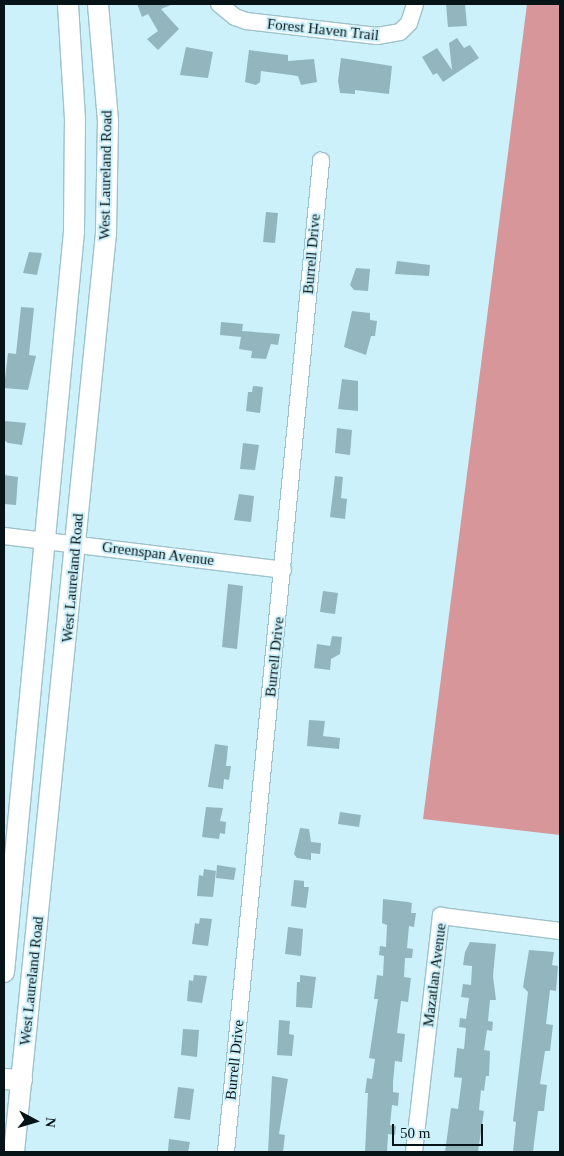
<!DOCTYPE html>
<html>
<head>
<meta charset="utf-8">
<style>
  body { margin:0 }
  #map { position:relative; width:564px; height:1156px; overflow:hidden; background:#cdf1fb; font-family:"Times New Roman",serif }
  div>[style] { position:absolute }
  .forest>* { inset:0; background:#d79699 }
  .building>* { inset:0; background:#92b5be }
  .roads { filter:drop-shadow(1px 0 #9ec2cb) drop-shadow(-1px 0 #9ec2cb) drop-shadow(0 1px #9ec2cb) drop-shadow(0 -1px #9ec2cb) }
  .minor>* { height:16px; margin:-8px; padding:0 8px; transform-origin:8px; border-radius:8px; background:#fff }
  .major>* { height:20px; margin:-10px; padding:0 10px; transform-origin:10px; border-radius:10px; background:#fff }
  span { translate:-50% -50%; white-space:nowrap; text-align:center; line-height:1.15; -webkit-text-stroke:4px #cdf1fb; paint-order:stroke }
  .street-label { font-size:15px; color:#071417 }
  .frame { position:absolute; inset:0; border:5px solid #071417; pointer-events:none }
  .north { position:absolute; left:10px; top:1096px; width:50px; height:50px; -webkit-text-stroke:4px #cdf1fb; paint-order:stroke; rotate:96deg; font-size:14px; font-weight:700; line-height:20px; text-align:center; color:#071417 }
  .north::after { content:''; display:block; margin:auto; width:18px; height:22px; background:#071417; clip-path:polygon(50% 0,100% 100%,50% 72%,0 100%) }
  .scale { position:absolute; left:392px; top:1124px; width:91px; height:22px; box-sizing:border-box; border:2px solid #071417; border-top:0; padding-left:6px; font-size:15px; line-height:18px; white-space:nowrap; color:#071417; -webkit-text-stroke:4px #cdf1fb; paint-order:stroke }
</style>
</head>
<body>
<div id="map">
  <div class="forest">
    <i style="clip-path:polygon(527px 4px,560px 4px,560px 835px,423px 819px)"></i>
  </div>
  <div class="building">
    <i style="clip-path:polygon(137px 4px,173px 4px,161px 9px,179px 29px,158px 50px,147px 39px,158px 31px,148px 14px,142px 17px)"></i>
    <i style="clip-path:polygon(446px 4px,465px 4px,467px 26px,448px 27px)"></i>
    <i style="clip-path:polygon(457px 38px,464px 48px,470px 45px,479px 58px,443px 82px,437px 73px,433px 75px,422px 57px,437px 48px,452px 70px,449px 43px)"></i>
    <i style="clip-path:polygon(186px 47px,213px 52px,208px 78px,180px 75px)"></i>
    <i style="clip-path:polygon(249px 50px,288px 55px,288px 61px,314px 59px,317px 82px,301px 85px,298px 76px,261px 71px,260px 82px,256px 85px,245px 82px)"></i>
    <i style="clip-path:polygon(341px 58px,392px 66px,389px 94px,355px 90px,355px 94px,340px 93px,338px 81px)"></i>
    <i style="clip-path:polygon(266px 212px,278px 213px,275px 243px,263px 242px)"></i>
    <i style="clip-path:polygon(29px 252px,42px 253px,37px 275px,23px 273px)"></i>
    <i style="clip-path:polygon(397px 261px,430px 265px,429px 276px,395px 274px)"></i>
    <i style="clip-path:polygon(356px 268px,370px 269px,368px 291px,354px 290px,350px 285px)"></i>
    <i style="clip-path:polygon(21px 307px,34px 308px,29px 355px,36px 356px,28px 390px,4px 388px,8px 353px,16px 354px)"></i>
    <i style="clip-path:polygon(352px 311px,370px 313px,370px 320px,377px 321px,375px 336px,371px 336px,366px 355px,344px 347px)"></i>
    <i style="clip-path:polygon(221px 322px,243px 324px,242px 331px,280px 334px,278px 345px,271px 344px,266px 359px,251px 358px,252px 351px,239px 349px,241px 337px,220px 335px)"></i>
    <i style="clip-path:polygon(342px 379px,358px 381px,358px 411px,338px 409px)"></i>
    <i style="clip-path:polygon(253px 386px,263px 387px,260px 413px,246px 411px,248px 392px,252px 392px)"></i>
    <i style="clip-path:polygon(5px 421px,26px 423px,22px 445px,8px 443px,4px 440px)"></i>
    <i style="clip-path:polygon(337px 428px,352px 430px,350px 455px,335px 453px)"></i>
    <i style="clip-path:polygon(243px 443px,259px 445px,255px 470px,240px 469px)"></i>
    <i style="clip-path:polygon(4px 475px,18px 477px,16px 505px,4px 504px)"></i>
    <i style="clip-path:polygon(335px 476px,343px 477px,341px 498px,347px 499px,345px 519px,330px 517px)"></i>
    <i style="clip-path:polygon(239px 494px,254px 496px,251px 522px,234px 520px)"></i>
    <i style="clip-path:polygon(228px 584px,243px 586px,237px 649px,222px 647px)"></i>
    <i style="clip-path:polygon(323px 591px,338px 593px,335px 614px,320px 612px)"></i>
    <i style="clip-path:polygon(332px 636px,342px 637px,340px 654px,331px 659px,330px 670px,314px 668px,317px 644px,330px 646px)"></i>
    <i style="clip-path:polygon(309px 720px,325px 721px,323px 736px,340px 738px,339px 749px,307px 746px)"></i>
    <i style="clip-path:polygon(215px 744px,228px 746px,226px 766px,231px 766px,229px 780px,224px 779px,223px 789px,208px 787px)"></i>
    <i style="clip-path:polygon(206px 807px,223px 808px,220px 821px,226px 822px,225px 834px,220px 833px,219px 839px,202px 837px)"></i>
    <i style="clip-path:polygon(340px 812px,361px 815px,359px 827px,338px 824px)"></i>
    <i style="clip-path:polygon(300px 828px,309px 829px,311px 842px,321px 843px,320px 854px,311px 853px,311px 860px,297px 858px,294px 854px)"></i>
    <i style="clip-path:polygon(217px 865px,236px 868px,234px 880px,216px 878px)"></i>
    <i style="clip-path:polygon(204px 869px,216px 871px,213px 897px,197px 896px,199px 875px,203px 876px)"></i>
    <i style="clip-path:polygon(294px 880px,304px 881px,304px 887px,309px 887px,306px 908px,291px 906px)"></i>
    <i style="clip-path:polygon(383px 899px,408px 902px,412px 903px,411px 913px,416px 913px,414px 927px,409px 926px,407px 948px,413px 949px,412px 958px,405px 958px,404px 977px,411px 978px,408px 1002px,401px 1001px,397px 1033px,405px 1034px,402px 1062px,395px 1061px,393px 1082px,393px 1092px,399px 1093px,398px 1106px,392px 1105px,390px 1125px,396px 1126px,395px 1135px,388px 1134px,387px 1152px,365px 1152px,368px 1093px,365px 1093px,367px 1078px,372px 1079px,375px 1059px,369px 1058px,378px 999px,374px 999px,377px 975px,383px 976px,384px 956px,379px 955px,380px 946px,386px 947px,387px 925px,382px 923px)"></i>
    <i style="clip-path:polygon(200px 918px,212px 919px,208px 946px,192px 944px,195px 923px,199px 924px)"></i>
    <i style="clip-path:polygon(288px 927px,303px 929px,301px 956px,285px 954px)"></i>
    <i style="clip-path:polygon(470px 942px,496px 944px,493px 976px,496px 1000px,490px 1000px,488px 1021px,493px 1022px,492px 1031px,487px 1030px,484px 1050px,490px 1051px,489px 1076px,486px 1076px,484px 1091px,481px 1090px,479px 1110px,484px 1111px,478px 1152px,445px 1152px,451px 1108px,458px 1109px,462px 1078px,454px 1077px,457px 1048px,464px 1049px,466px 1028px,459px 1027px,460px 1018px,466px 1019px,469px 998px,461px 997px,463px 984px,471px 985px,472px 966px,463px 965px,465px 952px)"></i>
    <i style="clip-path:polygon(529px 950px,554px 952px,552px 965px,558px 966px,556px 991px,550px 990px,546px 1024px,553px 1025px,550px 1051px,545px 1051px,540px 1084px,547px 1085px,544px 1111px,538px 1111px,533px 1152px,513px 1152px,516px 1122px,513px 1121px,528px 992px,523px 987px)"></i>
    <i style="clip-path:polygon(194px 975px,207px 976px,202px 1003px,187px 1001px,189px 980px,193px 981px)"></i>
    <i style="clip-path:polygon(300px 975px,316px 977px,312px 1008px,296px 1007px,297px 982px,300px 982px)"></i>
    <i style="clip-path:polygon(279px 1020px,290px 1021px,289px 1034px,294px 1035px,292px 1056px,277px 1055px)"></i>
    <i style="clip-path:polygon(183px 1029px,199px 1030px,197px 1057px,181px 1055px)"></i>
    <i style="clip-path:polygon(272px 1076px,288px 1079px,279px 1134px,285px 1135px,283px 1152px,268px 1152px)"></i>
    <i style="clip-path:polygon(178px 1087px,194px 1089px,190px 1120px,174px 1118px)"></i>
    <i style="clip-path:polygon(169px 1139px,190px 1142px,188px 1152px,168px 1151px)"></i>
  </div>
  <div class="roads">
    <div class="minor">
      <i style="left:219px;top:4px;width:21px;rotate:39deg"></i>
      <i style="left:235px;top:17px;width:12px;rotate:20deg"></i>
      <i style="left:246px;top:21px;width:132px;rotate:6.5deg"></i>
      <i style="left:377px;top:36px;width:23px;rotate:-10deg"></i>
      <i style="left:400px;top:32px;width:13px;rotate:-45deg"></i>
      <i style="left:409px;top:23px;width:20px;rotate:-72deg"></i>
      <i style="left:4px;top:536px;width:281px;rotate:6.9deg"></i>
      <i style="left:226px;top:1152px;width:996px;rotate:-84.52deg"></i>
      <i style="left:414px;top:1152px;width:238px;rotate:-83.5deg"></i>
      <i style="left:441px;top:916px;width:120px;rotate:7.2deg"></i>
    </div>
    <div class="major">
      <i style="left:4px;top:972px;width:744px;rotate:-84.6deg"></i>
      <i style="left:74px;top:231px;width:112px;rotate:-89.5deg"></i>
      <i style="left:75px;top:119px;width:115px;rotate:-93.5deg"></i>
      <i style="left:4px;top:1079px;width:18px;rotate:3deg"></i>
      <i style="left:14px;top:1152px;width:924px;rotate:-84.28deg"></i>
      <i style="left:106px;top:233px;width:112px;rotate:-89deg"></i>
      <i style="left:108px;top:121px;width:117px;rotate:-94.9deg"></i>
    </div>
  </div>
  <div class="street-label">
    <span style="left:323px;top:30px;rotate:6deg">Forest Haven Trail</span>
    <span style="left:106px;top:175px;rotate:-89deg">West Laureland Road</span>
    <span style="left:312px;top:254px;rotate:-85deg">Burrell Drive</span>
    <span style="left:158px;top:554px;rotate:7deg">Greenspan Avenue</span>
    <span style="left:73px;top:578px;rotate:-85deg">West Laureland Road</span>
    <span style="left:275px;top:657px;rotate:-84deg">Burrell Drive</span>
    <span style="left:435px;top:975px;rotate:-83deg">Mazatlan Avenue</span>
    <span style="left:32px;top:981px;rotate:-84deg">West Laureland Road</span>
    <span style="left:235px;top:1060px;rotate:-84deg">Burrell Drive</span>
  </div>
  <div class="frame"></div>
  <div class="north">N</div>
  <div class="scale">50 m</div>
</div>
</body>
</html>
